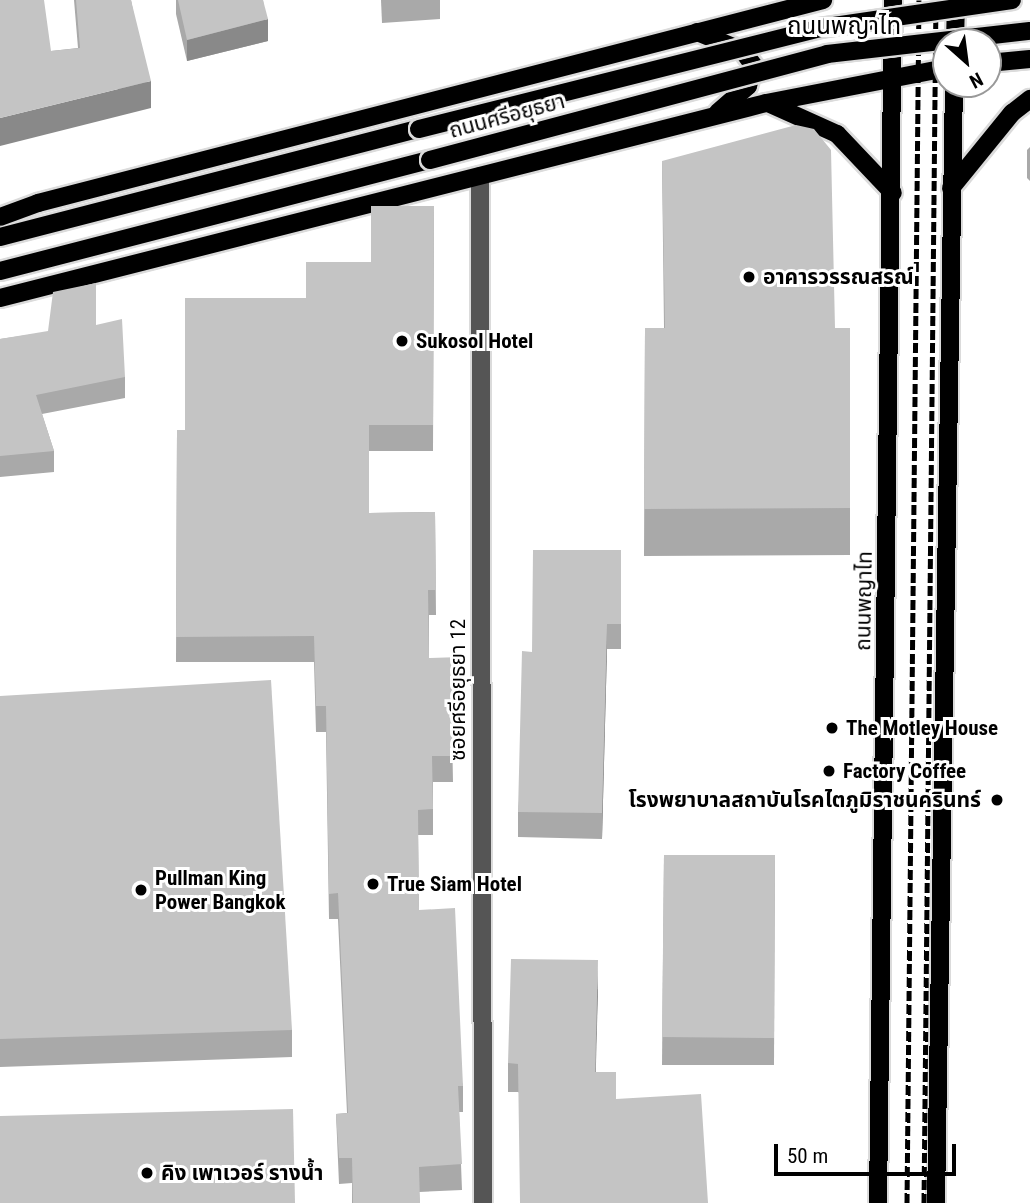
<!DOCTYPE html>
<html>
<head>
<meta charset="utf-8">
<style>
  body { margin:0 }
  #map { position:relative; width:1030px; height:1203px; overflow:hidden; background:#fff; font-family:"Roboto Condensed","Noto Sans Thai",sans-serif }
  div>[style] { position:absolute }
  .roads { filter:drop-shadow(2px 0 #dbdbdb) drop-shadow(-2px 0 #dbdbdb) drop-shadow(0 2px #dbdbdb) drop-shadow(0 -2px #dbdbdb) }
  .minor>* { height:18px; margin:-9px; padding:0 9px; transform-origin:9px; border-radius:9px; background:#555 }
  .major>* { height:18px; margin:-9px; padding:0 9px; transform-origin:9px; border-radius:9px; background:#000 }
  .rail>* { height:5px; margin-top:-2.5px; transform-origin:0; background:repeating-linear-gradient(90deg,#000 0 10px,transparent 0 13.5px) }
  .bridges { filter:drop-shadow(2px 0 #dbdbdb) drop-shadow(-2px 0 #dbdbdb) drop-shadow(0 2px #dbdbdb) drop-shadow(0 -2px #dbdbdb) }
  .major-bridge>* { height:18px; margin:-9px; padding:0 9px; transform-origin:9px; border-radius:9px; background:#000 }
  .wall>* { inset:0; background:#a9a9a9 }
  .shaded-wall>* { inset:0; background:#898989 }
  .building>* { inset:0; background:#c4c4c4 }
  .dots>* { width:19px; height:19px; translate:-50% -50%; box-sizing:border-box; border:4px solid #fff; border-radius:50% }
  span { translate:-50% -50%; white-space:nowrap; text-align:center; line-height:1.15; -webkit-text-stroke:6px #fff; paint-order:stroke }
  .street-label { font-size:21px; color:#000 }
  .poi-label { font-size:21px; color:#000; font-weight:700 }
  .left { translate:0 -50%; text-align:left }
  .right { translate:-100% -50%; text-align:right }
  .quarter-label { font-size:24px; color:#000 }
  .north { position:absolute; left:932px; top:28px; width:70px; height:70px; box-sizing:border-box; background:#fff; border:2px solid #999; border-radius:50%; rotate:152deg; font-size:19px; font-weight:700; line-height:28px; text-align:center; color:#000 }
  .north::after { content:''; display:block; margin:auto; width:24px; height:32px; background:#000; clip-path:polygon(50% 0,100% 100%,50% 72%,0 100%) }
  .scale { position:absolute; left:774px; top:1144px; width:182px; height:32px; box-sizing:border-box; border:4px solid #000; border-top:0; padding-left:9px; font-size:21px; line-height:24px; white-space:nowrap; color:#000; -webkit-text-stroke:5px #fff; paint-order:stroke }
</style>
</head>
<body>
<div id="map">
  <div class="roads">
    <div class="minor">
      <i style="left:480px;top:176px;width:1027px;rotate:89.83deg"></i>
    </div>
    <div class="major">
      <i style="left:697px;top:32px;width:50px;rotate:22.4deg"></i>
      <i style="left:743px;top:51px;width:19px;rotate:54deg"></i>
      <i style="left:754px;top:66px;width:21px;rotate:107deg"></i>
      <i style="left:748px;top:86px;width:40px;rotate:139deg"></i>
      <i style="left:955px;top:42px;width:42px;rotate:-88.6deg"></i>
      <i style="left:988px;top:63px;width:42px;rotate:-5.4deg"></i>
      <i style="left:768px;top:103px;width:76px;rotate:24.2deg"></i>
      <i style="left:837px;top:134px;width:81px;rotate:46.5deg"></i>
      <i style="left:951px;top:188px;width:97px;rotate:-50.9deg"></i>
      <i style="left:1012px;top:113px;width:23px;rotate:-38deg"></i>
      <i style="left:0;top:217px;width:40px;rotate:-20.2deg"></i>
      <i style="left:38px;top:203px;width:811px;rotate:-14.5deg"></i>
      <i style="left:0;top:237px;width:433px;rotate:-14.5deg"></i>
      <i style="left:0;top:271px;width:444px;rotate:-14.5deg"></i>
      <i style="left:0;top:298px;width:790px;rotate:-14.28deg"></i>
      <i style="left:766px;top:103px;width:183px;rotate:-11deg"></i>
      <i style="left:878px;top:1203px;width:1203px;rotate:-89.29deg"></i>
      <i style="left:936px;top:1203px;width:1119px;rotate:-89.08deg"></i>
    </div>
  </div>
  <div class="rail">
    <i style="left:907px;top:1203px;width:1203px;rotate:-89.43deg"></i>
    <i style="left:924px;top:1203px;width:1203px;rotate:-89.43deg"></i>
  </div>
  <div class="bridges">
    <div class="major-bridge">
      <i style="left:419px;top:129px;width:414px;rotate:-14.1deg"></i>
      <i style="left:820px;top:28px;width:194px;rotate:-8.3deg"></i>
      <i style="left:430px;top:160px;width:411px;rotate:-14.9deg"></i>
      <i style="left:827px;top:54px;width:204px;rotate:-6.5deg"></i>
    </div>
  </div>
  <div class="wall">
    <i style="clip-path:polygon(74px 0,131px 0,151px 108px,51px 51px,78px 48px)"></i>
    <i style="clip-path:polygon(176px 0,263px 0,268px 41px,187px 61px,176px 14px)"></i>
    <i style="clip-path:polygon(381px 0,440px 0,440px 19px,382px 23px)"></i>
    <i style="clip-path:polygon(1030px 147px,1030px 181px,1027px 178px,1027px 150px)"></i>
    <i style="clip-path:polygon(662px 161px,835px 328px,850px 328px,850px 555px,644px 556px,645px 328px,664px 328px)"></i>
    <i style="clip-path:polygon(434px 206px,433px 451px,369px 451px,369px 513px,435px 512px,436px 615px,429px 615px,429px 658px,462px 704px,462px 730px,452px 730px,453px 782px,433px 782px,433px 835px,418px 835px,419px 910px,463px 1086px,463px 1112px,459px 1112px,462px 1190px,419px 1192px,420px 1203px,352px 1203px,352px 1183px,339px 1184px,336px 1114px,347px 1113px,338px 919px,329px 919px,326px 732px,316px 732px,314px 662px,176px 662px,177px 430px,185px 430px,306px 298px,371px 262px)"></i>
    <i style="clip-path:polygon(96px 325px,125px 377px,125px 398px,42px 414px,54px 451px,54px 472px,0 477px,0 339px)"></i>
    <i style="clip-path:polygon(621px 550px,621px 649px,607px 649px,602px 839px,518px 837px,518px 812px,532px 652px)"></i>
    <i style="clip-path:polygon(0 696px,292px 1030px,292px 1057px,0 1067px)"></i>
    <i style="clip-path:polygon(664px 855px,775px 855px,774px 1065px,662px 1065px)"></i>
    <i style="clip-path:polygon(598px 989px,595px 1072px,616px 1099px,708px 1203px,518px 1092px,508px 1092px,508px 1063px)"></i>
  </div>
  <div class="shaded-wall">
    <i style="clip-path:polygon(268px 19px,268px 41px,187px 61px,187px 40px)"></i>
    <i style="clip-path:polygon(151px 81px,151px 108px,0 146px,0 118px)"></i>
    <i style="clip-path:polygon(607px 624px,607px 649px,602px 839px,602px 813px)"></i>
    <i style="clip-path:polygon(598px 960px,598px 989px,595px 1101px,595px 1072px)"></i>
  </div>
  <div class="building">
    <i style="clip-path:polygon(0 0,44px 0,51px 51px,80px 48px,76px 0,131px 0,151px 81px,0 118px)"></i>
    <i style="clip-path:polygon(178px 0,263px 0,268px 19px,187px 40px)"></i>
    <i style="clip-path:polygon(796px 125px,814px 129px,831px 150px,835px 328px,850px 328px,850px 508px,644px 509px,645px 328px,665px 328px,662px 161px)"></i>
    <i style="clip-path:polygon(371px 206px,434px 206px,433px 425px,369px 425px,369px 513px,435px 512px,436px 590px,428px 590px,429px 658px,461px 657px,462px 704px,452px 704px,453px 756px,432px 756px,433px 809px,418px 810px,419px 910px,455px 908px,463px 1086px,458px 1086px,462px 1164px,419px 1167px,420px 1203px,353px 1203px,352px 1158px,339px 1158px,336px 1114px,348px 1113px,338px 893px,329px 894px,326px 706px,316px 706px,314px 636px,176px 637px,177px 430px,185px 430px,185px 298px,306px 298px,306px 262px,371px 262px)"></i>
    <i style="clip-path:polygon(96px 283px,96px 325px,122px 319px,125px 377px,36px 395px,54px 451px,0 456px,0 339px,48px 331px,53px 292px)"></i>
    <i style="clip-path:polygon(533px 550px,621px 550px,621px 624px,607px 624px,602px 813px,518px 812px,522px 651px,532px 652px)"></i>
    <i style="clip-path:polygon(271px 680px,292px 1030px,0 1039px,0 696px)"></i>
    <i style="clip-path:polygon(664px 855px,775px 855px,774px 1038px,662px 1037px)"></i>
    <i style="clip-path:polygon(511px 959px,598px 960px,595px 1072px,616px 1072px,616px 1099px,701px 1094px,708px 1203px,520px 1203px,518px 1064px,508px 1063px)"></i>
    <i style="clip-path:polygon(293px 1109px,295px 1203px,0 1203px,0 1116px)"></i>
  </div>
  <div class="dots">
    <i style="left:749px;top:277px;background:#000"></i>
    <i style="left:402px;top:341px;background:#000"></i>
    <i style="left:832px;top:728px;background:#000"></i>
    <i style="left:829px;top:771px;background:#000"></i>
    <i style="left:997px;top:800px;background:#000"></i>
    <i style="left:373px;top:884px;background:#000"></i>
    <i style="left:141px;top:890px;background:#000"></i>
    <i style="left:147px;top:1173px;background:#000"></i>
  </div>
  <div class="street-label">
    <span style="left:507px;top:116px;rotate:-15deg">ถนนศรีอยุธยา</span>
    <span style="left:864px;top:601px;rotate:-89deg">ถนนพญาไท</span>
    <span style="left:458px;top:690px;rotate:-90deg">ซอยศรีอยุธยา 12</span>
  </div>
  <div class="poi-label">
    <span class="left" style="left:763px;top:277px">อาคารวรรณสรณ์</span>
    <span class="left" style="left:416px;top:341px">Sukosol Hotel</span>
    <span class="left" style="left:846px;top:728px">The Motley House</span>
    <span class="left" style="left:843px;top:771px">Factory Coffee</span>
    <span class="right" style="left:981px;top:800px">โรงพยาบาลสถาบันโรคไตภูมิราชนครินทร์</span>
    <span class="left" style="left:155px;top:890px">Pullman King<br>Power Bangkok</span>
    <span class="left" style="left:387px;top:884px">True Siam Hotel</span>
    <span class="left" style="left:161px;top:1173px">คิง เพาเวอร์ รางน้ำ</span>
  </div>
  <div class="quarter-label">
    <span style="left:844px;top:27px">ถนนพญาไท</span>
  </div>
  <div class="north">N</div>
  <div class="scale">50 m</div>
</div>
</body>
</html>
